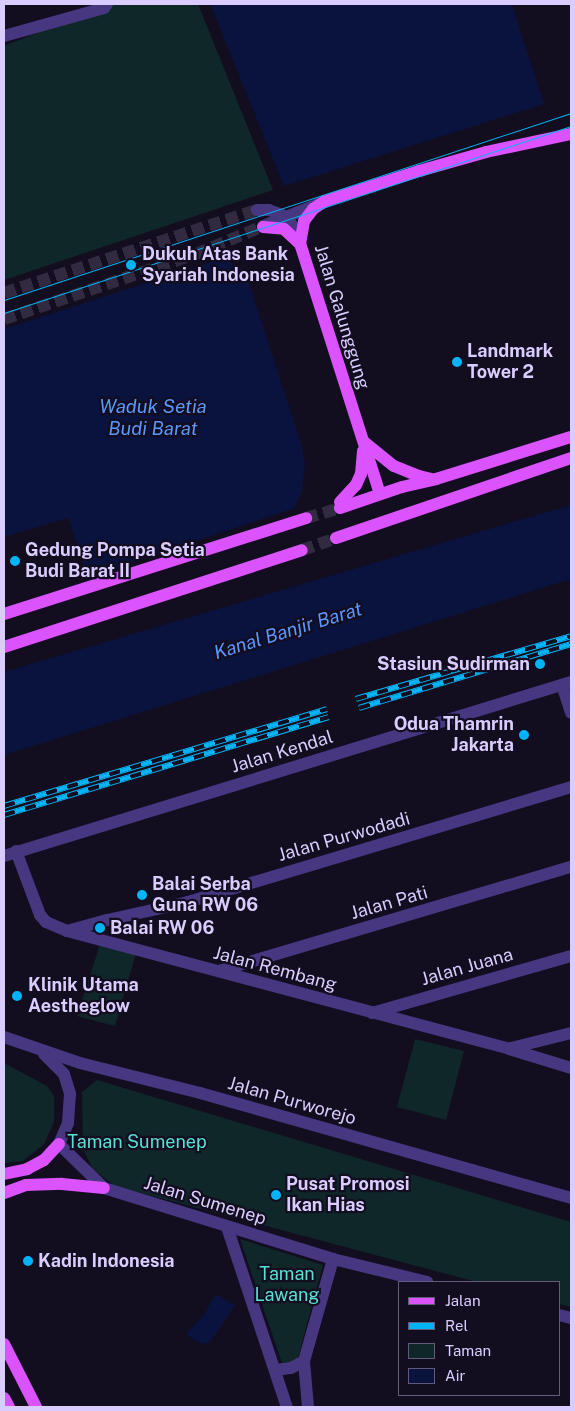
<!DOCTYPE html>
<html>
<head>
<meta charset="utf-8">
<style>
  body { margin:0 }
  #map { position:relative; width:575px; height:1411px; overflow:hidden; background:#130d20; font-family:"Public Sans",sans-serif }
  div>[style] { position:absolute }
  .green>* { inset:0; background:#10272a }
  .water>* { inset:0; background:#09133d }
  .minor-tunnel>* { height:12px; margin-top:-6px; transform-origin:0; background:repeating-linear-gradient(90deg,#312a41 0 12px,transparent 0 18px) }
  .major-tunnel>* { height:12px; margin-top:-6px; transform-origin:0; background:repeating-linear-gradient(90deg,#312a41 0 12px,transparent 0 18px) }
  .minor>* { height:12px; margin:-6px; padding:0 6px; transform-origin:6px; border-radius:6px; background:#463780 }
  .major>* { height:12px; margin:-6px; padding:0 6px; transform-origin:6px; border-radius:6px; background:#db53ff }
  .tram>* { height:1px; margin:-0.5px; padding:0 0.5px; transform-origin:0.5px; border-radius:0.5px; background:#00b5f7 }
  .rail>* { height:5.5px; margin-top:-2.75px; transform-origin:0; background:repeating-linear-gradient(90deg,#130d20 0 11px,#00b5f7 0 22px); box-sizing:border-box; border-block:1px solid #00b5f7 }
  .dots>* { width:14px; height:14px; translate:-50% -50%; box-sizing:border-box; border:2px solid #130d20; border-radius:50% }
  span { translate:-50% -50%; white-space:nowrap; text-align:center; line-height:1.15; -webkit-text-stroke:4.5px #130d20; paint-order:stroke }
  .poi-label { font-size:18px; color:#daccff; font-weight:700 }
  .left { translate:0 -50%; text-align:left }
  .right { translate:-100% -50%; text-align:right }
  .street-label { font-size:18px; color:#daccff }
  .park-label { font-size:18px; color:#57e0d4 }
  .water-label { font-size:19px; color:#5a97ff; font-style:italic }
  .frame { position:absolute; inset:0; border:5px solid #daccff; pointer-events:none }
  .legend { position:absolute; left:398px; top:1281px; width:162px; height:115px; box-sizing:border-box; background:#130d20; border:1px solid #635979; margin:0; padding:6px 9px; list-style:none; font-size:15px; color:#daccff }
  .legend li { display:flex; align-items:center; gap:10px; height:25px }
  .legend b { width:25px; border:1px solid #635979 }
</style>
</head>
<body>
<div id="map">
  <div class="green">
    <i style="clip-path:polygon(110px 4px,198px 4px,273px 190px,4px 280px,4px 46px)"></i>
    <i style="clip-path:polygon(100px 944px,136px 953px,115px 1026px,77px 1016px)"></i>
    <i style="clip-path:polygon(415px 1039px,464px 1051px,446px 1120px,397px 1107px)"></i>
    <i style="clip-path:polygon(4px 1063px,47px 1086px,54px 1096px,54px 1122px,44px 1144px,23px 1161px,4px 1163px)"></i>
    <i style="clip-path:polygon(97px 1080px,571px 1222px,571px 1307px,559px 1304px,559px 1282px,477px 1282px,115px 1186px,93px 1169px,83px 1149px,82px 1092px)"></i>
    <i style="clip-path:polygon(240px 1239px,323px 1265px,297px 1361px,282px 1363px)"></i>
  </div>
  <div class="water">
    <i style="clip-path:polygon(212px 4px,512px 4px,544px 104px,284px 186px,211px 6px)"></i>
    <i style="clip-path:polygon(224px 258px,245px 271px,302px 446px,305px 464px,302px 491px,295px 508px,88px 577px,68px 518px,4px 537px,4px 329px)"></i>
    <i style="clip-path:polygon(571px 505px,571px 579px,4px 755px,4px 672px)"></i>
    <i style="clip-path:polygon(218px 1295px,235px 1305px,211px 1341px,205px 1344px,199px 1343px,187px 1335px,187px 1333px,204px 1315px,213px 1298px)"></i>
  </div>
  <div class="minor-tunnel">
    <i style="left:4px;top:293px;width:266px;rotate:-18.2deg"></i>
    <i style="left:4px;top:319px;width:203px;rotate:-18.7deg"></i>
    <i style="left:196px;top:254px;width:73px;rotate:-22.7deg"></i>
  </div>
  <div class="major-tunnel">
    <i style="left:306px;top:518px;width:35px;rotate:-16deg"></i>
    <i style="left:302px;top:550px;width:36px;rotate:-19deg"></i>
  </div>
  <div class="minor">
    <i style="left:4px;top:36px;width:104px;rotate:-15.6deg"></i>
    <i style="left:104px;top:8px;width:5px;rotate:-53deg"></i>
    <i style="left:257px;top:210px;width:12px"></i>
    <i style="left:269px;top:210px;width:17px;rotate:21deg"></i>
    <i style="left:285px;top:216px;width:16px;rotate:52deg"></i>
    <i style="left:295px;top:229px;width:16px;rotate:72deg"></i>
    <i style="left:263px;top:226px;width:62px;rotate:-21.6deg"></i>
    <i style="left:562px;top:685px;width:29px;rotate:72deg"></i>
    <i style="left:16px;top:851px;width:68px;rotate:69.4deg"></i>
    <i style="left:40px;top:915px;width:9px;rotate:49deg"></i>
    <i style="left:46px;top:922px;width:23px;rotate:23deg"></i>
    <i style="left:67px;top:931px;width:457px;rotate:14.9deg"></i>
    <i style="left:509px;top:1049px;width:65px;rotate:17deg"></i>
    <i style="left:4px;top:856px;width:593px;rotate:-17.06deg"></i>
    <i style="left:67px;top:931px;width:41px;rotate:-15.4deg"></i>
    <i style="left:107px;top:920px;width:83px;rotate:-12.5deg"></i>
    <i style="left:188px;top:902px;width:400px;rotate:-16.7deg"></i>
    <i style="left:219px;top:971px;width:367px;rotate:-16.5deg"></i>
    <i style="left:372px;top:1013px;width:207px;rotate:-16deg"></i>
    <i style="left:4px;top:1037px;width:80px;rotate:18.9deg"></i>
    <i style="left:80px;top:1063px;width:124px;rotate:14deg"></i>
    <i style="left:200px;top:1093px;width:386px;rotate:15.8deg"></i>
    <i style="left:511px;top:1048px;width:62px;rotate:-14deg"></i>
    <i style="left:44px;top:1054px;width:28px;rotate:45deg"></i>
    <i style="left:64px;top:1074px;width:21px;rotate:73deg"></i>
    <i style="left:70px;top:1094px;width:29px;rotate:94deg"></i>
    <i style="left:68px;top:1123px;width:23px;rotate:113deg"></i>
    <i style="left:59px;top:1144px;width:63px;rotate:44.4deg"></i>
    <i style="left:104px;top:1188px;width:240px;rotate:17.2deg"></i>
    <i style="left:333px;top:1259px;width:97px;rotate:13.7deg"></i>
    <i style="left:227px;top:1227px;width:190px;rotate:71.6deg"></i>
    <i style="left:559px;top:1315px;width:12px;rotate:14deg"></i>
    <i style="left:276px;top:1370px;width:15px;rotate:-8deg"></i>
    <i style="left:291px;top:1368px;width:15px;rotate:-28deg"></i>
    <i style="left:308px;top:1407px;width:46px;rotate:-95deg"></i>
    <i style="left:304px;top:1361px;width:106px;rotate:-74.1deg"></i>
  </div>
  <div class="major">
    <i style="left:263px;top:227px;width:21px;rotate:5deg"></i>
    <i style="left:284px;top:229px;width:22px;rotate:43deg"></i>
    <i style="left:364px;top:442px;width:38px;rotate:39deg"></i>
    <i style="left:394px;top:466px;width:27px;rotate:22deg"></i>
    <i style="left:419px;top:476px;width:12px;rotate:14deg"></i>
    <i style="left:380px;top:494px;width:262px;rotate:-107.7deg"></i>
    <i style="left:300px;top:244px;width:23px;rotate:-80deg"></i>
    <i style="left:304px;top:221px;width:15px;rotate:-53deg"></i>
    <i style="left:313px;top:209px;width:14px;rotate:-34deg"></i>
    <i style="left:325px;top:201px;width:99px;rotate:-17.7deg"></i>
    <i style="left:419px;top:171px;width:70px;rotate:-15.8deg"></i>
    <i style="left:486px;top:152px;width:87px;rotate:-12deg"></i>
    <i style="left:340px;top:502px;width:23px;rotate:-47deg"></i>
    <i style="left:356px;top:485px;width:12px;rotate:-66deg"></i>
    <i style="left:361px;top:474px;width:23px;rotate:-85deg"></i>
    <i style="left:340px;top:508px;width:65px;rotate:-18.7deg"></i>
    <i style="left:402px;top:487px;width:35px;rotate:-13deg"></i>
    <i style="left:436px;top:479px;width:141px;rotate:-17.3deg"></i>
    <i style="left:336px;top:538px;width:248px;rotate:-18.8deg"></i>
    <i style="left:4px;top:614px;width:317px;rotate:-17.6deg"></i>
    <i style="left:4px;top:647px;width:313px;rotate:-18deg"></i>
    <i style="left:4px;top:1174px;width:24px;rotate:-12deg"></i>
    <i style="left:27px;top:1169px;width:19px;rotate:-28deg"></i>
    <i style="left:44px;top:1160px;width:22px;rotate:-47deg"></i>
    <i style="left:4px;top:1193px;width:23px;rotate:-20deg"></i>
    <i style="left:26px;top:1185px;width:36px;rotate:-2deg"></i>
    <i style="left:62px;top:1184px;width:42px;rotate:5.4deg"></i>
    <i style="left:4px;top:1344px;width:71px;rotate:63.1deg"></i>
    <i style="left:4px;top:1398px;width:10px;rotate:61deg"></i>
  </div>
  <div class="tram">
    <i style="left:4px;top:300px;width:597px;rotate:-18.25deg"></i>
    <i style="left:4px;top:313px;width:597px;rotate:-18.25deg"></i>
  </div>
  <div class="rail">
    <i style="left:356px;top:699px;width:224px;rotate:-16.3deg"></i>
    <i style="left:359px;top:708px;width:221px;rotate:-16.8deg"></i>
    <i style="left:4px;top:806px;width:337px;rotate:-16.7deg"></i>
    <i style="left:4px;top:815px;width:339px;rotate:-16.8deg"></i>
  </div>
  <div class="dots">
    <i style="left:131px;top:265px;background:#00b5f7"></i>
    <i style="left:457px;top:362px;background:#00b5f7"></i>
    <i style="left:15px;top:561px;background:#00b5f7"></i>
    <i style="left:540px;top:664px;background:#00b5f7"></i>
    <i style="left:524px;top:735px;background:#00b5f7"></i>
    <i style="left:142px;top:895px;background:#00b5f7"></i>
    <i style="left:100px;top:928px;background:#00b5f7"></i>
    <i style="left:17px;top:996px;background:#00b5f7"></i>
    <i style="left:276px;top:1195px;background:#00b5f7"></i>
    <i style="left:28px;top:1261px;background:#00b5f7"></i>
  </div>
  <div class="poi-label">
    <span class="left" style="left:142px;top:265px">Dukuh Atas Bank<br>Syariah Indonesia</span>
    <span class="left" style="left:467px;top:362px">Landmark<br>Tower 2</span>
    <span class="left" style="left:25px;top:561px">Gedung Pompa Setia<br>Budi Barat II</span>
    <span class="right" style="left:530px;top:664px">Stasiun Sudirman</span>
    <span class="right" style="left:514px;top:735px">Odua Thamrin<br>Jakarta</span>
    <span class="left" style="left:152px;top:895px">Balai Serba<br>Guna RW 06</span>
    <span class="left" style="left:110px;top:928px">Balai RW 06</span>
    <span class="left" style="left:28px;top:996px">Klinik Utama<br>Aestheglow</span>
    <span class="left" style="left:286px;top:1195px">Pusat Promosi<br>Ikan Hias</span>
    <span class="left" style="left:38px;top:1261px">Kadin Indonesia</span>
  </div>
  <div class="street-label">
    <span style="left:342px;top:317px;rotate:73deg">Jalan Galunggung</span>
    <span style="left:282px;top:752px;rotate:-17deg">Jalan Kendal</span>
    <span style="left:344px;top:837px;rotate:-16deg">Jalan Purwodadi</span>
    <span style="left:389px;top:903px;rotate:-16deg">Jalan Pati</span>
    <span style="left:467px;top:967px;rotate:-16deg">Jalan Juana</span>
    <span style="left:275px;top:969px;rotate:15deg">Jalan Rembang</span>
    <span style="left:292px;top:1101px;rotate:16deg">Jalan Purworejo</span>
    <span style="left:205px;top:1201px;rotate:17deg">Jalan Sumenep</span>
  </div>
  <div class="park-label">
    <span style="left:137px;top:1142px">Taman Sumenep</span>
    <span style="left:287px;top:1285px">Taman<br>Lawang</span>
  </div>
  <div class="water-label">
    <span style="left:153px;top:418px">Waduk Setia<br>Budi Barat</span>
    <span style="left:288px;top:631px;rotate:-17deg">Kanal Banjir Barat</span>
  </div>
  <div class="frame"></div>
  <ul class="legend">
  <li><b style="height:6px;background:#db53ff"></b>Jalan</li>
  <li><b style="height:6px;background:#00b5f7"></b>Rel</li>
  <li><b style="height:14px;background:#10272a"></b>Taman</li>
  <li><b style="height:14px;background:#09133d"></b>Air</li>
  </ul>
</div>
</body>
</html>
